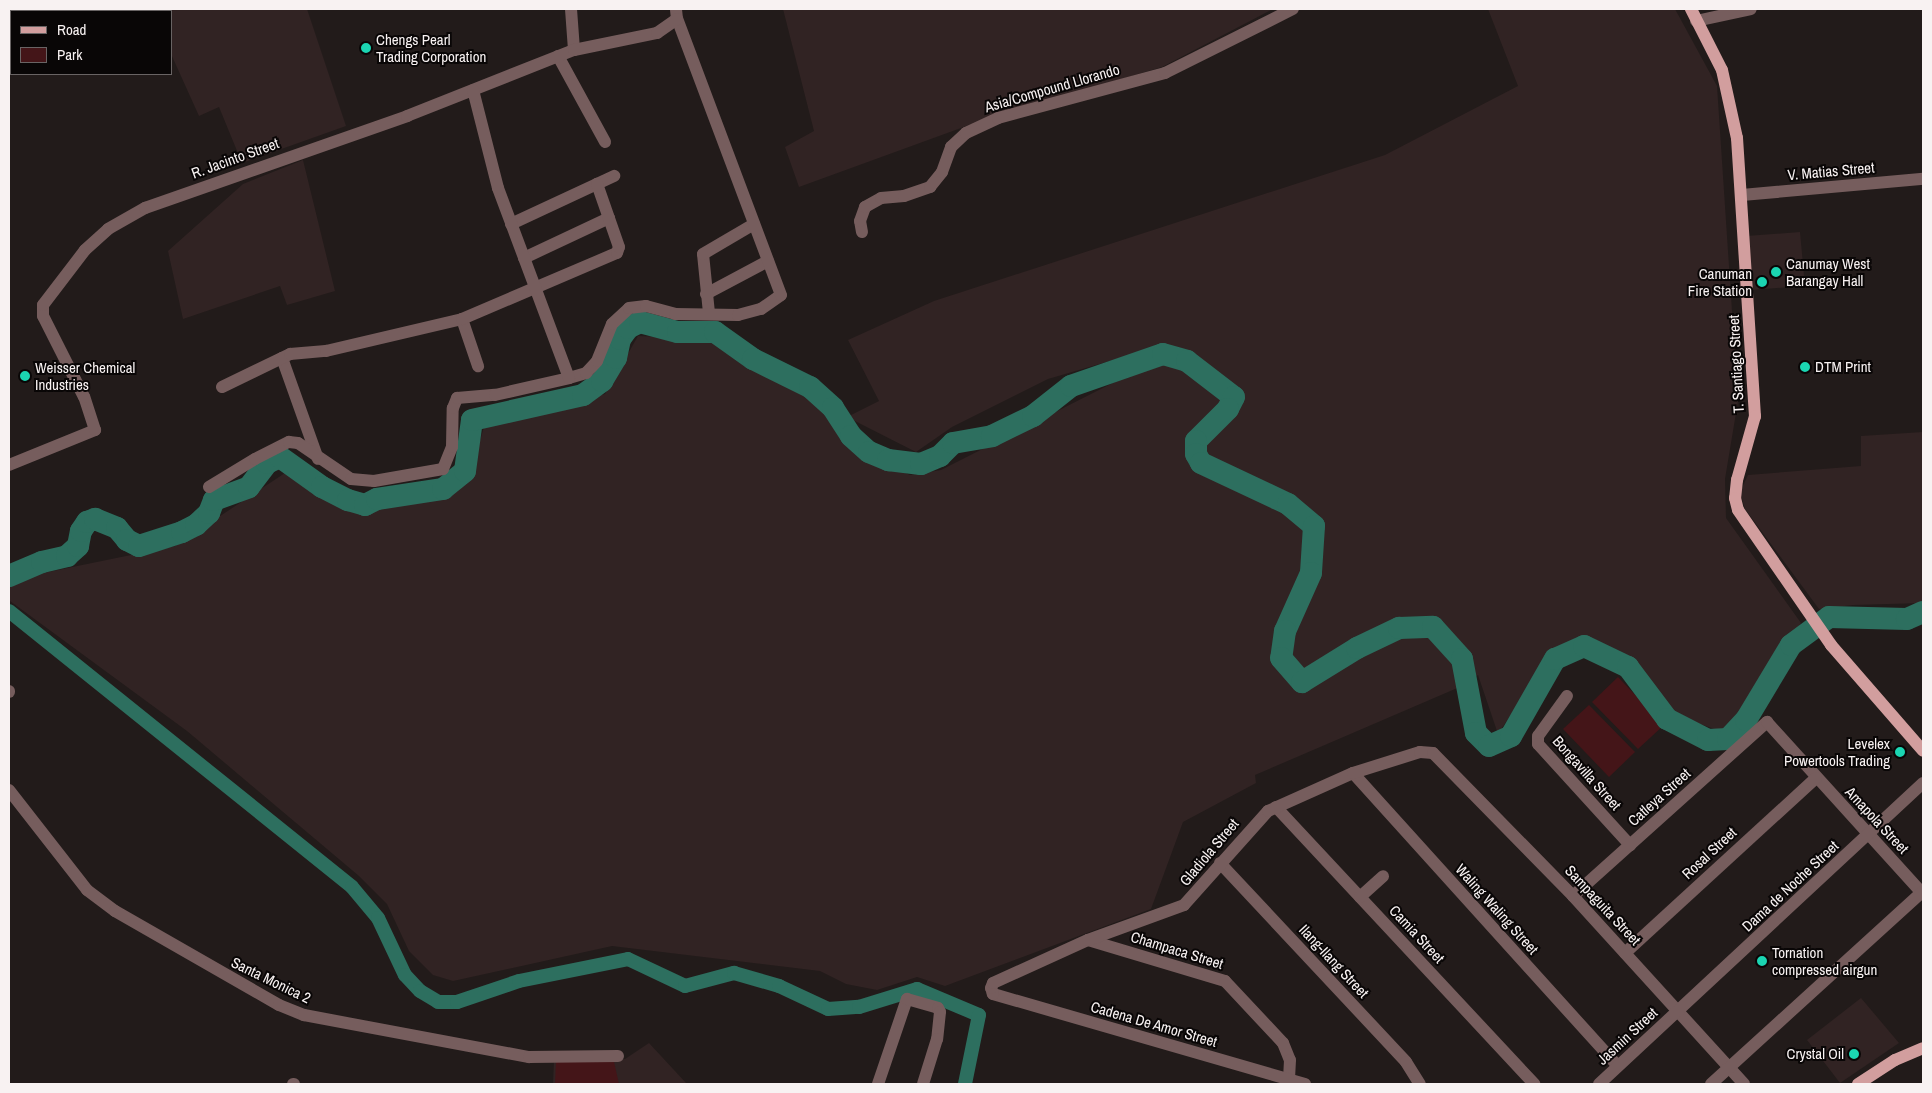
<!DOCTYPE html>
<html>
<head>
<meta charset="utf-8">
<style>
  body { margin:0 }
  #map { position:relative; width:1932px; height:1093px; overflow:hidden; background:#221b1a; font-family:"Archivo Narrow",sans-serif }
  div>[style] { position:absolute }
  .built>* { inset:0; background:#312323 }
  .green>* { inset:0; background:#441518 }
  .canal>* { height:14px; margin:-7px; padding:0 7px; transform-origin:7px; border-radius:7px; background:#2d6f5f }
  .river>* { height:22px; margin:-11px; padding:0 11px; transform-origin:11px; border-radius:11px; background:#2d6f5f }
  .minor>* { height:12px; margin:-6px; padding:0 6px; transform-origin:6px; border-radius:6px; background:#765d5d }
  .major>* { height:12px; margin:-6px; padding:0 6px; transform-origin:6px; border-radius:6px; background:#d29e9e }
  .dots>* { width:14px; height:14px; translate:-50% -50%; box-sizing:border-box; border:2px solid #090606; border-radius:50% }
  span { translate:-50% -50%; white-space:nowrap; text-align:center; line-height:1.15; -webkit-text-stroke:4px #090606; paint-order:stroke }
  .poi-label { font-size:15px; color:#f8f2f2 }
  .left { translate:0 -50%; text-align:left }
  .right { translate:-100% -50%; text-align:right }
  .street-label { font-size:15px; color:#f8f2f2 }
  .frame { position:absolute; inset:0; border:10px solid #f8f2f2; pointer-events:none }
  .legend { position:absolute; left:10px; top:10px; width:162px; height:65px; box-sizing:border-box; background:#090606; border:1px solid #696464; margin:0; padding:6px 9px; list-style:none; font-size:15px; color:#f8f2f2 }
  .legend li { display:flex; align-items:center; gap:10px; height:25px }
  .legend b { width:25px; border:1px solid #696464 }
</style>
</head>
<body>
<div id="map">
  <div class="built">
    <i style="clip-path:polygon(151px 9px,307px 9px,346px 126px,242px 163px,219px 107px,199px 116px,171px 54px,171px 11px)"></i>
    <i style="clip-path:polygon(783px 9px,1273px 9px,1162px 67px,983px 120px,799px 187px,785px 147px,814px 131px)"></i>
    <i style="clip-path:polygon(1488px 9px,1675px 9px,1717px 86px,1738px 401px,1725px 479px,1726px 518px,1801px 623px,1729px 734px,1668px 713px,1632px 665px,1586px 639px,1551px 654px,1498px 734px,1478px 675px,1462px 686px,1255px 775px,1256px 783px,1183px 822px,1151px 909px,945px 986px,917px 977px,877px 990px,846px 984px,820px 971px,612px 946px,453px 981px,433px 975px,409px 951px,387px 904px,359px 876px,187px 731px,10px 601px,9px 580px,175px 546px,285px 473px,345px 510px,434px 498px,467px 484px,484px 427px,605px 394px,638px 336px,715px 339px,771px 377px,807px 389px,833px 416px,856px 451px,910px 475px,941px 470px,1162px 358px,1165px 345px,1048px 379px,952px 427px,916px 452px,847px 417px,879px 401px,848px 340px,934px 301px,1385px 155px,1518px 86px)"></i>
    <i style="clip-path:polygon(303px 160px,335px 291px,287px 305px,280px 286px,183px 319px,168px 251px,243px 184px)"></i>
    <i style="clip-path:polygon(1800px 232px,1805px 286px,1751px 290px,1746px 236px)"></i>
    <i style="clip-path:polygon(1923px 432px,1923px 603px,1853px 605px,1819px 609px,1745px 509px,1740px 492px,1748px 475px,1861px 466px,1861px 436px)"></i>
    <i style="clip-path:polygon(1861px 998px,1899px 1043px,1840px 1083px,1807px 1040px)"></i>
    <i style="clip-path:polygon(649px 1043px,687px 1084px,553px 1084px,554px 1060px,625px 1059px)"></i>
  </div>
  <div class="green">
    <i style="clip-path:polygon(1618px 677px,1664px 725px,1638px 749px,1592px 702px)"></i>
    <i style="clip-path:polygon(1589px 705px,1635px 752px,1609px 777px,1563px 729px)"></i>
    <i style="clip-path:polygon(556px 1062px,614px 1062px,619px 1084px,555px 1084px)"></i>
  </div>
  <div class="canal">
    <i style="left:9px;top:611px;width:440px;rotate:38.8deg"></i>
    <i style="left:352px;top:887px;width:40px;rotate:50deg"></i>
    <i style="left:378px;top:918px;width:63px;rotate:64.7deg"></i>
    <i style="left:405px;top:975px;width:22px;rotate:47deg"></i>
    <i style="left:420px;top:991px;width:21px;rotate:31deg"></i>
    <i style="left:438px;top:1002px;width:19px"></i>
    <i style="left:457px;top:1002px;width:65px;rotate:-18.7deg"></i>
    <i style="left:519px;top:981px;width:111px;rotate:-11.4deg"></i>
    <i style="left:628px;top:959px;width:63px;rotate:25.3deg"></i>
    <i style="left:685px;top:986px;width:51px;rotate:-14.9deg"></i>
    <i style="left:734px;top:973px;width:47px;rotate:16.1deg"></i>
    <i style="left:779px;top:986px;width:54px;rotate:25.1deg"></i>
    <i style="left:828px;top:1009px;width:31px;rotate:-4deg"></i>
    <i style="left:859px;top:1007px;width:61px;rotate:-17.2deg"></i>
    <i style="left:917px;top:989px;width:67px;rotate:22.8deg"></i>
    <i style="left:979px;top:1015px;width:70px;rotate:101.5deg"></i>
  </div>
  <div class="river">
    <i style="left:9px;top:576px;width:36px;rotate:-23deg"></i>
    <i style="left:42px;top:562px;width:26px;rotate:-13deg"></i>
    <i style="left:67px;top:556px;width:15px;rotate:-42deg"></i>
    <i style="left:78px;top:546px;width:15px;rotate:-79deg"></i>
    <i style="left:81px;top:531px;width:11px;rotate:-56deg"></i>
    <i style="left:87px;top:522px;width:9px;rotate:-21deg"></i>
    <i style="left:95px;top:519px;width:24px;rotate:22deg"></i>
    <i style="left:117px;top:528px;width:16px;rotate:50deg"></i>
    <i style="left:127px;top:540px;width:13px;rotate:27deg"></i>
    <i style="left:139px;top:546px;width:45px;rotate:-18deg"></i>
    <i style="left:182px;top:532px;width:16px;rotate:-27deg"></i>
    <i style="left:196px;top:525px;width:18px;rotate:-43deg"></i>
    <i style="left:209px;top:513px;width:14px;rotate:-69deg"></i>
    <i style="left:214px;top:500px;width:37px;rotate:-20deg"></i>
    <i style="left:249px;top:487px;width:30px;rotate:-53deg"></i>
    <i style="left:267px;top:463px;width:14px;rotate:-25deg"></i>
    <i style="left:280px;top:457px;width:52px;rotate:35.5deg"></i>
    <i style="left:322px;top:487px;width:29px;rotate:27deg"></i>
    <i style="left:348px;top:500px;width:18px;rotate:16deg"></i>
    <i style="left:365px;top:505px;width:13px;rotate:-27deg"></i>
    <i style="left:377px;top:499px;width:67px;rotate:-8.6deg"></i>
    <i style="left:443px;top:489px;width:28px;rotate:-39deg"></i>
    <i style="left:465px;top:471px;width:51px;rotate:-82.2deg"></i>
    <i style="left:472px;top:420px;width:114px;rotate:-12.7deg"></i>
    <i style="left:583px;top:395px;width:24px;rotate:-36deg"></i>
    <i style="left:602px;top:381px;width:27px;rotate:-59deg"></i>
    <i style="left:616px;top:358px;width:19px;rotate:-78deg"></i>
    <i style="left:620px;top:339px;width:14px;rotate:-54deg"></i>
    <i style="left:628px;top:328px;width:13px;rotate:-27deg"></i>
    <i style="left:640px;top:322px;width:39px;rotate:15deg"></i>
    <i style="left:678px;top:332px;width:37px"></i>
    <i style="left:715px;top:332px;width:47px;rotate:35.4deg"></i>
    <i style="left:753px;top:359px;width:64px;rotate:26.2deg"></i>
    <i style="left:810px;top:387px;width:31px;rotate:42deg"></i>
    <i style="left:833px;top:408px;width:33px;rotate:57deg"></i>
    <i style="left:851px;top:436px;width:24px;rotate:42deg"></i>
    <i style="left:869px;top:452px;width:21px;rotate:23deg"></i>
    <i style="left:888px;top:460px;width:33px;rotate:7deg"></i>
    <i style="left:921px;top:464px;width:21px;rotate:-23deg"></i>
    <i style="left:940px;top:456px;width:18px;rotate:-45deg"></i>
    <i style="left:953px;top:443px;width:40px;rotate:-10deg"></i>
    <i style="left:992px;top:436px;width:46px;rotate:-26deg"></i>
    <i style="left:1033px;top:416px;width:48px;rotate:-38.3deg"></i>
    <i style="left:1071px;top:386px;width:97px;rotate:-19.2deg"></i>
    <i style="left:1163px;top:354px;width:25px;rotate:16deg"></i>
    <i style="left:1187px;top:361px;width:59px;rotate:37.5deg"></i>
    <i style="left:1234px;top:397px;width:13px;rotate:117deg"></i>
    <i style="left:1228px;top:409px;width:45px;rotate:135deg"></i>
    <i style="left:1196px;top:441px;width:13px;rotate:90deg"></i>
    <i style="left:1196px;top:454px;width:10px;rotate:61deg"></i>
    <i style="left:1201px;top:463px;width:96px;rotate:25.2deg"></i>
    <i style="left:1288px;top:504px;width:34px;rotate:40deg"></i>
    <i style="left:1314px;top:526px;width:47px;rotate:93.7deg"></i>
    <i style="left:1311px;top:573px;width:64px;rotate:114.1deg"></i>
    <i style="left:1285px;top:631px;width:27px;rotate:98deg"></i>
    <i style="left:1281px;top:658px;width:32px;rotate:49deg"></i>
    <i style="left:1302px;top:682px;width:65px;rotate:-31.7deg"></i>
    <i style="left:1357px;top:648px;width:47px;rotate:-25.5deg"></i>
    <i style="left:1399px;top:628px;width:34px;rotate:-2deg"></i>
    <i style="left:1433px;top:627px;width:43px;rotate:47.8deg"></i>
    <i style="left:1462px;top:659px;width:75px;rotate:79.3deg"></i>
    <i style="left:1476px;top:733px;width:18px;rotate:45deg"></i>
    <i style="left:1489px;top:746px;width:24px;rotate:-24deg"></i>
    <i style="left:1511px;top:736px;width:89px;rotate:-60.3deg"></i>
    <i style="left:1555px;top:659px;width:32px;rotate:-24deg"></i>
    <i style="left:1584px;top:646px;width:49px;rotate:25.5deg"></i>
    <i style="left:1628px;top:667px;width:65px;rotate:53.1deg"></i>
    <i style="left:1667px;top:719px;width:46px;rotate:27.1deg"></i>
    <i style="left:1708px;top:740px;width:20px;rotate:-3deg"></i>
    <i style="left:1728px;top:739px;width:26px;rotate:-47deg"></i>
    <i style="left:1746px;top:720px;width:87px;rotate:-59deg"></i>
    <i style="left:1791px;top:645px;width:47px;rotate:-36.4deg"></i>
    <i style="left:1829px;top:617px;width:78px;rotate:1.5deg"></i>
    <i style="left:1907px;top:619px;width:17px;rotate:-24deg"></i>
  </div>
  <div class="minor">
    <i style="left:571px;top:9px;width:41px;rotate:85.8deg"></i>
    <i style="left:1696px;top:21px;width:56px;rotate:-12.3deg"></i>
    <i style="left:558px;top:56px;width:98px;rotate:61.3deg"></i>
    <i style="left:1742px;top:195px;width:182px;rotate:-5.1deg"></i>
    <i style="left:511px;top:224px;width:114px;rotate:-25deg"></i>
    <i style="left:862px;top:232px;width:11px;rotate:-100deg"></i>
    <i style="left:860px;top:221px;width:15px;rotate:-70deg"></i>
    <i style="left:865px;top:207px;width:18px;rotate:-29deg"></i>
    <i style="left:881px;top:198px;width:23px;rotate:-5deg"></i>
    <i style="left:904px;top:196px;width:28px;rotate:-19deg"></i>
    <i style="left:930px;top:187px;width:19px;rotate:-51deg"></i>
    <i style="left:942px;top:172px;width:27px;rotate:-70deg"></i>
    <i style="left:951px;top:147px;width:21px;rotate:-43deg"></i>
    <i style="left:966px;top:133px;width:35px;rotate:-25deg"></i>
    <i style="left:998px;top:118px;width:173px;rotate:-15.1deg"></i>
    <i style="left:1165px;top:73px;width:143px;rotate:-26.6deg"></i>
    <i style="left:524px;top:258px;width:94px;rotate:-25.2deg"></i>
    <i style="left:706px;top:294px;width:70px;rotate:-28deg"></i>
    <i style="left:709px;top:313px;width:59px;rotate:-95.8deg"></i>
    <i style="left:703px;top:254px;width:59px;rotate:-30.5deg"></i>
    <i style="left:462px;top:319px;width:50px;rotate:71.2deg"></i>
    <i style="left:282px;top:358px;width:107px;rotate:70.4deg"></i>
    <i style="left:569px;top:378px;width:18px;rotate:-16deg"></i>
    <i style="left:586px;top:373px;width:16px;rotate:-47deg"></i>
    <i style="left:597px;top:361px;width:40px;rotate:-68deg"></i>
    <i style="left:612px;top:324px;width:23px;rotate:-43deg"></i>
    <i style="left:629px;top:308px;width:17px;rotate:-7deg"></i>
    <i style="left:646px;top:306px;width:30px;rotate:15deg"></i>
    <i style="left:675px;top:314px;width:63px;rotate:0.9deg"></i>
    <i style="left:738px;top:315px;width:24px;rotate:-15deg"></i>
    <i style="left:761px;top:309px;width:24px;rotate:-35deg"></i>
    <i style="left:781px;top:295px;width:295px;rotate:-110.6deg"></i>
    <i style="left:677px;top:19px;width:10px;rotate:-96deg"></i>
    <i style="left:222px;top:387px;width:76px;rotate:-25.9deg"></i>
    <i style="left:290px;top:354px;width:36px;rotate:-5deg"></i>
    <i style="left:326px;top:351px;width:140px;rotate:-13.2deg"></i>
    <i style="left:462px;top:319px;width:168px;rotate:-23.1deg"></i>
    <i style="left:617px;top:253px;width:6px;rotate:-72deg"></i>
    <i style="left:619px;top:247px;width:67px;rotate:-109.2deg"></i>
    <i style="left:9px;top:465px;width:93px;rotate:-22.1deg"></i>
    <i style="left:95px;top:430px;width:35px;rotate:-108deg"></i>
    <i style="left:84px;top:397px;width:91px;rotate:-116.8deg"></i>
    <i style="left:43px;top:316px;width:11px;rotate:-90deg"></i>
    <i style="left:43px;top:305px;width:69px;rotate:-52.6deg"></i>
    <i style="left:85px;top:250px;width:31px;rotate:-42deg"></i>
    <i style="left:108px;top:229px;width:43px;rotate:-29.6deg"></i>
    <i style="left:145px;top:208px;width:278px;rotate:-19.3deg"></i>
    <i style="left:407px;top:116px;width:180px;rotate:-21.6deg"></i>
    <i style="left:574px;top:50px;width:85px;rotate:-11.6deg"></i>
    <i style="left:657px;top:33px;width:24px;rotate:-35deg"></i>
    <i style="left:209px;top:487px;width:54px;rotate:-31.3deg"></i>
    <i style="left:255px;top:459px;width:38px;rotate:-27deg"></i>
    <i style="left:289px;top:442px;width:9px;rotate:6deg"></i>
    <i style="left:298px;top:443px;width:64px;rotate:34.2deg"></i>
    <i style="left:351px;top:479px;width:23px;rotate:5deg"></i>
    <i style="left:374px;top:481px;width:70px;rotate:-9.9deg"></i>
    <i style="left:443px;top:469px;width:24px;rotate:-68deg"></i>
    <i style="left:452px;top:447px;width:39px;rotate:-89deg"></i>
    <i style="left:453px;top:408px;width:11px;rotate:-68deg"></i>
    <i style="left:457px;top:398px;width:38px;rotate:-5deg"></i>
    <i style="left:495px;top:395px;width:76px;rotate:-12.9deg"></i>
    <i style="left:569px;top:378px;width:203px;rotate:-110.5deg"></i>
    <i style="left:498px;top:188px;width:101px;rotate:-104.3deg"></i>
    <i style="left:9px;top:691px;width:1px;rotate:90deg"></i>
    <i style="left:1567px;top:696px;width:49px;rotate:125.9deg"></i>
    <i style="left:1538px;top:736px;width:8px;rotate:90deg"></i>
    <i style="left:1538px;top:744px;width:137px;rotate:47.7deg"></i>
    <i style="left:1353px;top:773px;width:395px;rotate:47.9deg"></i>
    <i style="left:9px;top:790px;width:127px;rotate:52deg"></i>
    <i style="left:87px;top:890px;width:35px;rotate:37deg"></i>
    <i style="left:115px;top:911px;width:189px;rotate:29.8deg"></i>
    <i style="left:279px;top:1005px;width:27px;rotate:22deg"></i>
    <i style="left:304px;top:1015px;width:229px;rotate:10.6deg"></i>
    <i style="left:529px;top:1057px;width:89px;rotate:-0.6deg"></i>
    <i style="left:1276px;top:807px;width:379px;rotate:47deg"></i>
    <i style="left:1220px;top:863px;width:272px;rotate:46.9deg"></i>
    <i style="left:1406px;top:1062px;width:26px;rotate:58deg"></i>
    <i style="left:1573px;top:896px;width:261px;rotate:-41.9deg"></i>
    <i style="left:1767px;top:722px;width:232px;rotate:47.8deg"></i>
    <i style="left:1360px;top:897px;width:31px;rotate:-42deg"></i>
    <i style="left:1088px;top:940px;width:143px;rotate:16.7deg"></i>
    <i style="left:1225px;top:981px;width:85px;rotate:46.9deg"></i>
    <i style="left:1283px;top:1043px;width:18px;rotate:68deg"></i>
    <i style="left:1290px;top:1060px;width:19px;rotate:93deg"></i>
    <i style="left:1625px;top:953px;width:259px;rotate:-42.5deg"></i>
    <i style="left:293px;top:1084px;width:1px"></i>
    <i style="left:878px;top:1084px;width:90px;rotate:-71.2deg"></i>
    <i style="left:907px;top:999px;width:32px;rotate:16deg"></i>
    <i style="left:938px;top:1008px;width:4px;rotate:63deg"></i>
    <i style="left:940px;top:1012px;width:27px;rotate:96deg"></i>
    <i style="left:937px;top:1039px;width:47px;rotate:107.3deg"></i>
    <i style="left:1305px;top:1084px;width:325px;rotate:-163.9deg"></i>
    <i style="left:993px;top:994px;width:6px;rotate:-108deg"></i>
    <i style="left:991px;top:988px;width:5px;rotate:-68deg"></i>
    <i style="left:993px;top:983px;width:104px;rotate:-24.4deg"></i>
    <i style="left:1088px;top:940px;width:102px;rotate:-20deg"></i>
    <i style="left:1184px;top:905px;width:126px;rotate:-48.2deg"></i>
    <i style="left:1268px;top:811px;width:93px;rotate:-24.1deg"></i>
    <i style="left:1353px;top:773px;width:70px;rotate:-17.4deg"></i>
    <i style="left:1420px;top:752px;width:13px;rotate:4deg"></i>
    <i style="left:1433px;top:753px;width:200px;rotate:45.6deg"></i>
    <i style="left:1573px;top:896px;width:254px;rotate:47.7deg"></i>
    <i style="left:1599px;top:1084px;width:442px;rotate:-42.9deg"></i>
    <i style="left:1711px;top:1084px;width:285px;rotate:-42.3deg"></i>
  </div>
  <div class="major">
    <i style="left:1691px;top:9px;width:68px;rotate:63.1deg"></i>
    <i style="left:1722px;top:70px;width:70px;rotate:77.6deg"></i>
    <i style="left:1737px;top:138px;width:279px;rotate:86.3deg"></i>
    <i style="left:1755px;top:416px;width:66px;rotate:105.7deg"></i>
    <i style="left:1737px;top:480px;width:18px;rotate:96deg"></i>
    <i style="left:1735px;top:498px;width:12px;rotate:76deg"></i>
    <i style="left:1738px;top:510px;width:164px;rotate:55.4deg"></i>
    <i style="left:1831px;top:645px;width:140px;rotate:49deg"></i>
    <i style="left:1858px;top:1084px;width:44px;rotate:-33deg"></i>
    <i style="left:1895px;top:1060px;width:30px;rotate:-23deg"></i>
  </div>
  <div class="dots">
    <i style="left:366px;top:48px;background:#1bd5b2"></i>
    <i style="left:1776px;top:272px;background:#1bd5b2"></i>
    <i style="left:1762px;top:282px;background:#1bd5b2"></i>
    <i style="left:1805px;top:367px;background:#1bd5b2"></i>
    <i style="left:25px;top:376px;background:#1bd5b2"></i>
    <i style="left:1900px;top:752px;background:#1bd5b2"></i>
    <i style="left:1762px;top:961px;background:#1bd5b2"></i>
    <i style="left:1854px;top:1054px;background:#1bd5b2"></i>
  </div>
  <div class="poi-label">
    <span class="left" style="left:376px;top:48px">Chengs Pearl<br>Trading Corporation</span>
    <span class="left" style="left:1786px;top:272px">Canumay West<br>Barangay Hall</span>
    <span class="right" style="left:1752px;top:282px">Canuman<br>Fire Station</span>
    <span class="left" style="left:35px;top:376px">Weisser Chemical<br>Industries</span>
    <span class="left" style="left:1815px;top:367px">DTM Print</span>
    <span class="right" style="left:1890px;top:752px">Levelex<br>Powertools Trading</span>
    <span class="left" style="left:1772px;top:961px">Tornation<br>compressed airgun</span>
    <span class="right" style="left:1844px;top:1054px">Crystal Oil</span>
  </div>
  <div class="street-label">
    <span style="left:1052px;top:88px;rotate:-16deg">Asia/Compound Llorando</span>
    <span style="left:235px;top:158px;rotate:-20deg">R. Jacinto Street</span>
    <span style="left:1831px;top:171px;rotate:-5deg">V. Matias Street</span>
    <span style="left:1736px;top:364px;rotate:-93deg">T. Santiago Street</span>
    <span style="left:1587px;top:773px;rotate:48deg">Bongavilla Street</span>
    <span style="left:1659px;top:797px;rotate:-42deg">Catleya Street</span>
    <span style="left:1877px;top:820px;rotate:47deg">Amapola Street</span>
    <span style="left:1209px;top:852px;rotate:-50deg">Gladiola Street</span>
    <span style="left:1709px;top:853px;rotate:-43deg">Rosal Street</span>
    <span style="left:1790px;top:886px;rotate:-43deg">Dama de Noche Street</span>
    <span style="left:1603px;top:905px;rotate:47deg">Sampaguita Street</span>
    <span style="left:1497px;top:909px;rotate:48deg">Waling Waling Street</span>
    <span style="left:1417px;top:934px;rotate:47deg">Camia Street</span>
    <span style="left:1177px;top:950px;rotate:17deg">Champaca Street</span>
    <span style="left:1334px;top:961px;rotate:47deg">Ilang-Ilang Street</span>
    <span style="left:271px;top:980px;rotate:26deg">Santa Monica 2</span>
    <span style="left:1154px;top:1024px;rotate:16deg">Cadena De Amor Street</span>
    <span style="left:1627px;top:1036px;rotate:-43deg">Jasmin Street</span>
  </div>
  <div class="frame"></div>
  <ul class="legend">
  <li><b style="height:6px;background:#d29e9e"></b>Road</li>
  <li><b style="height:14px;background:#441518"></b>Park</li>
  </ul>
</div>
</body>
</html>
